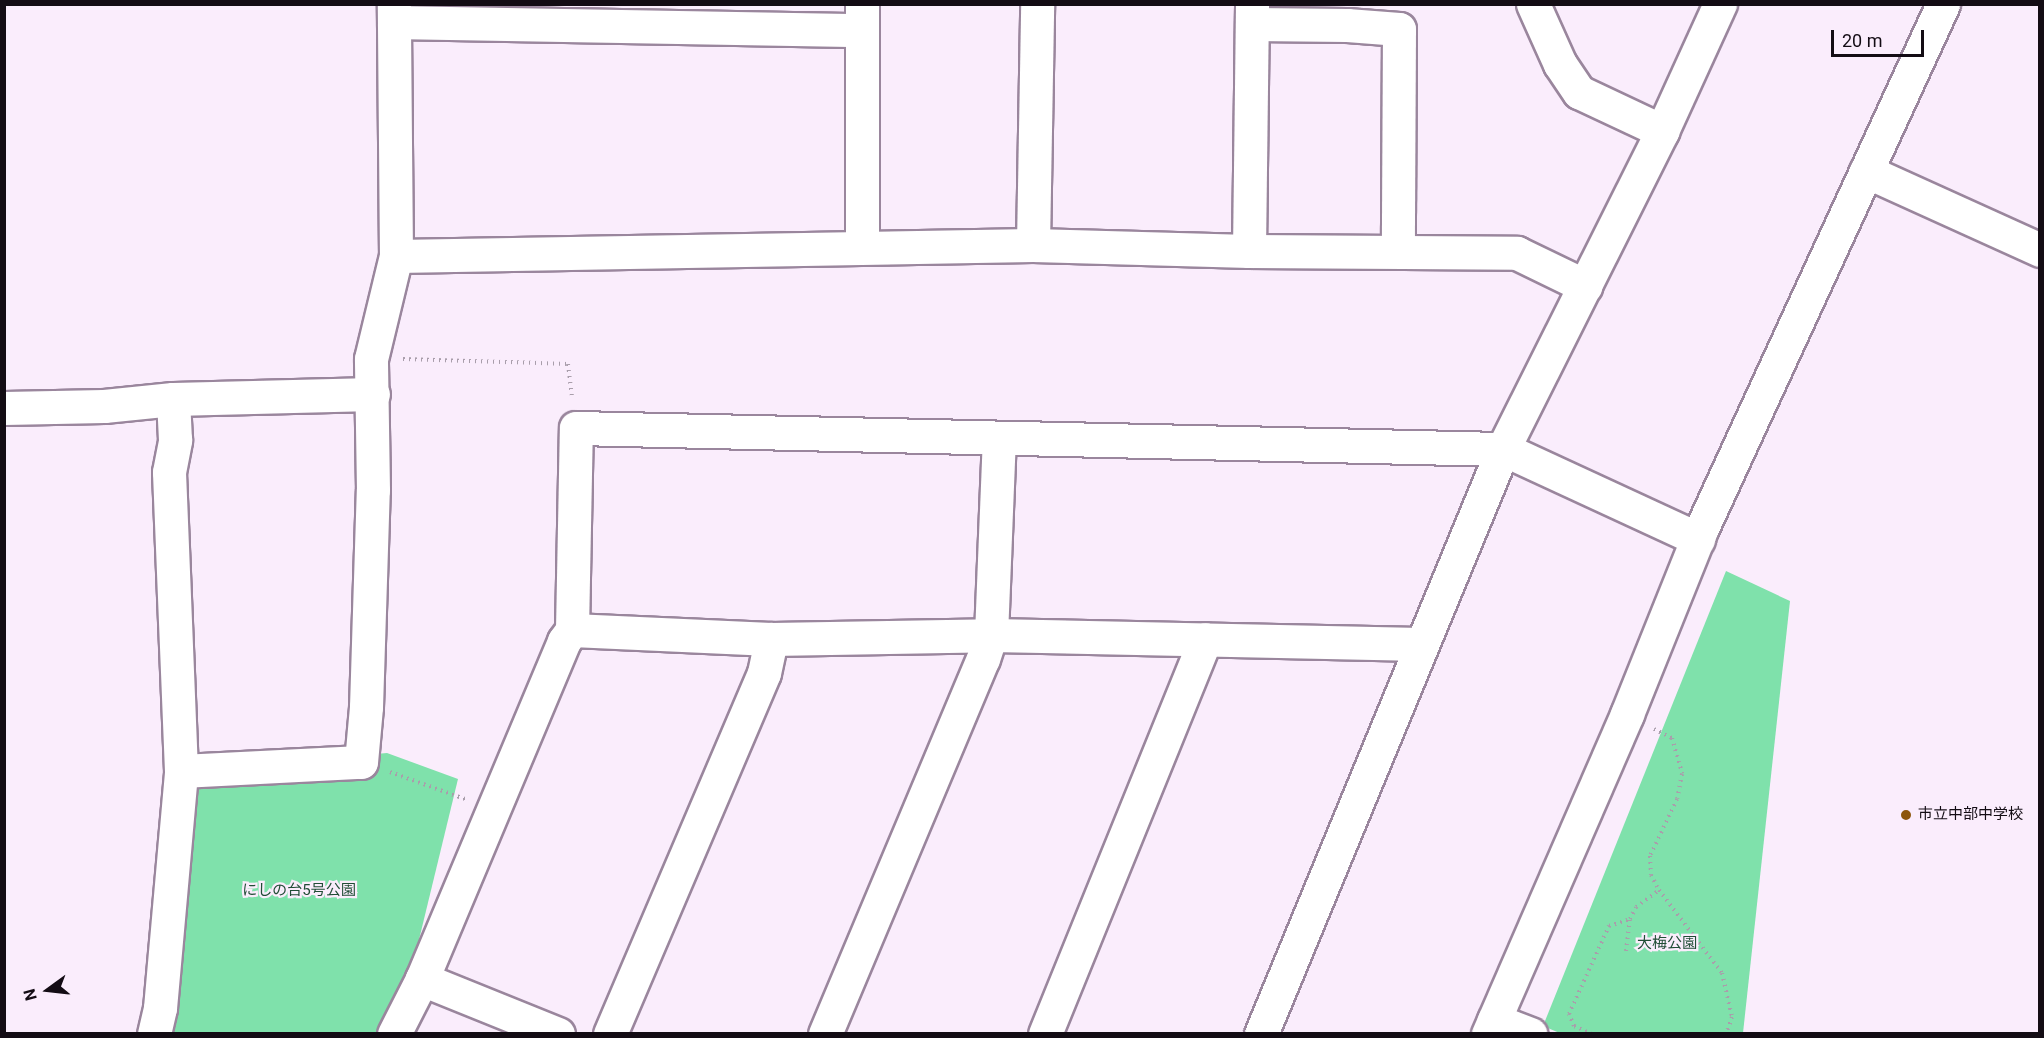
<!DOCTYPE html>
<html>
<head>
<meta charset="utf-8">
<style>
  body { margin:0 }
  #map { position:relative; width:2044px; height:1038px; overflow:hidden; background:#faedfc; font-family:Roboto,"Noto Sans JP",sans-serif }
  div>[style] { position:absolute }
  .green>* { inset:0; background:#7fe1ab }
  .path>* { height:4px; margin-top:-2px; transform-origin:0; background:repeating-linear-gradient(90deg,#a99eab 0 1.5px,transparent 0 6px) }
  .roads { filter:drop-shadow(2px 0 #9a869d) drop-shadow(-2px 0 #9a869d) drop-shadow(0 2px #9a869d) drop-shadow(0 -2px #9a869d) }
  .minor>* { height:33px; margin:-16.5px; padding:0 16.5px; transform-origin:16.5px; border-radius:16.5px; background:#fff }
  .tertiary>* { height:33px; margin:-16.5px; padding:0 16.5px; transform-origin:16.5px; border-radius:16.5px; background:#fff }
  .dots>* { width:16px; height:16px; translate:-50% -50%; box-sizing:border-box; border:3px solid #faedfc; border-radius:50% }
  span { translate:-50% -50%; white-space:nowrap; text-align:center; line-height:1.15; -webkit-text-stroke:4.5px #faedfc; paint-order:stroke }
  .poi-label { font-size:15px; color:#130c14 }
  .left { translate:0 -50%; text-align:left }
  .park-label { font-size:15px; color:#214d36 }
  .frame { position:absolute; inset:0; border:6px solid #130c14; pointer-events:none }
  .north { position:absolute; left:18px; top:960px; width:60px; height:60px; -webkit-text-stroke:4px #faedfc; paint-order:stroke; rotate:255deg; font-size:16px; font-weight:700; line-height:24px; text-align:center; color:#130c14 }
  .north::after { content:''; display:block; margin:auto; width:21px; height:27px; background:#130c14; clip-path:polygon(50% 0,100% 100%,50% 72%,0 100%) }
  .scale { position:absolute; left:1831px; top:30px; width:93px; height:27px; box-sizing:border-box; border:3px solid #130c14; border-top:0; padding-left:8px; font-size:18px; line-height:21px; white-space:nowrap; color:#130c14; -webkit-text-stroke:4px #faedfc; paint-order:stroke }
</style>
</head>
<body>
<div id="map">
  <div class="green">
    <i style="clip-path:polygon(1726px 571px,1790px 601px,1743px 1033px,1562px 1034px,1543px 1026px)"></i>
    <i style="clip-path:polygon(387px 753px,458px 779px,408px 985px,385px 1033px,154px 1034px,181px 771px)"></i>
  </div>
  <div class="path">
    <i style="left:403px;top:359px;width:165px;rotate:1.7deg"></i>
    <i style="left:568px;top:364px;width:34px;rotate:83deg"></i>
    <i style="left:1654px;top:729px;width:20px;rotate:27deg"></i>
    <i style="left:1672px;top:738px;width:37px;rotate:74deg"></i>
    <i style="left:1682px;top:774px;width:25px;rotate:101deg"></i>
    <i style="left:1677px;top:799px;width:63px;rotate:115.3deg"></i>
    <i style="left:1650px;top:856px;width:19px;rotate:87deg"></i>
    <i style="left:1651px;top:875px;width:17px;rotate:62deg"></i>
    <i style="left:1659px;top:890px;width:104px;rotate:52.8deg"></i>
    <i style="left:1722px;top:973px;width:45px;rotate:77.2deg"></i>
    <i style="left:1732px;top:1017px;width:18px;rotate:109deg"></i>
    <i style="left:390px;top:772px;width:80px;rotate:19.8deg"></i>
    <i style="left:1626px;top:951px;width:32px;rotate:-83deg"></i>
    <i style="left:1630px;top:919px;width:13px;rotate:-63deg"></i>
    <i style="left:1636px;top:907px;width:29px;rotate:-36deg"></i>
    <i style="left:1592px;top:1034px;width:20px;rotate:-156deg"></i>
    <i style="left:1574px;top:1026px;width:13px;rotate:-113deg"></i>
    <i style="left:1569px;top:1014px;width:97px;rotate:-65.6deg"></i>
    <i style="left:1609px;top:926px;width:22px;rotate:-18deg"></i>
  </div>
  <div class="roads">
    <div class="minor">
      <i style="left:862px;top:4px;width:243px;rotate:90deg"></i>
      <i style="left:1533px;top:4px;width:66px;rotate:65.8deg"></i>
      <i style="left:1560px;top:64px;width:34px;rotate:56deg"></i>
      <i style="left:1579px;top:92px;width:92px;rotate:25.2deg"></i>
      <i style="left:394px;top:22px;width:468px;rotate:1deg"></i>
      <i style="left:1252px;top:24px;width:95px;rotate:0.6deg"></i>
      <i style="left:1347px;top:25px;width:52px;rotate:4.4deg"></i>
      <i style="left:1399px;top:29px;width:222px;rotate:90.3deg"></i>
      <i style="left:1866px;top:171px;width:191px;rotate:24.4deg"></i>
      <i style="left:1033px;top:245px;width:241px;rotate:-89deg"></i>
      <i style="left:1249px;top:251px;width:268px;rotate:0.4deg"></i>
      <i style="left:1517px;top:253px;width:76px;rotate:25.9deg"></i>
      <i style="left:396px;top:256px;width:637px;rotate:-0.99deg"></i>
      <i style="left:1033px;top:245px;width:216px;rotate:1.6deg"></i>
      <i style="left:1249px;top:251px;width:247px;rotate:-89.3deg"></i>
      <i style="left:4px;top:408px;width:100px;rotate:-1.1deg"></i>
      <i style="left:104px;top:406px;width:69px;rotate:-5.8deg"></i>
      <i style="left:173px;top:399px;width:200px;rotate:-1.4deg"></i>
      <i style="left:572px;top:630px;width:199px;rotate:2.6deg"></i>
      <i style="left:771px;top:639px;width:220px;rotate:-1deg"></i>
      <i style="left:991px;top:635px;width:430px;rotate:1.2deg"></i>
      <i style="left:181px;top:771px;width:180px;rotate:-2.9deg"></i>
      <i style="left:361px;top:762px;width:55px;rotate:-84.8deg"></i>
      <i style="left:366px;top:707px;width:217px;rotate:-88.2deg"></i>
      <i style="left:373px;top:490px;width:131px;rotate:-90.9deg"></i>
      <i style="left:371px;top:359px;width:106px;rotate:-76.4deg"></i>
      <i style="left:396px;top:256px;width:252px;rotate:-90.5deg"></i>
      <i style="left:1494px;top:1020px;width:39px;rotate:21deg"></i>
      <i style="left:154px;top:1034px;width:27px;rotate:-77deg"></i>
      <i style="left:160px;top:1008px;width:238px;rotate:-84.9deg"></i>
      <i style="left:181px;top:771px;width:299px;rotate:-92.3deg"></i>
      <i style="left:169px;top:472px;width:33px;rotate:-79deg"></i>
      <i style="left:175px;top:440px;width:41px;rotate:-92.8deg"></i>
      <i style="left:394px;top:1034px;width:62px;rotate:-63deg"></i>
      <i style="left:558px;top:1034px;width:147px;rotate:-158deg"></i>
      <i style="left:422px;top:979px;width:367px;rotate:-67.2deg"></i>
      <i style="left:564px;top:641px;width:14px;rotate:-54deg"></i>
      <i style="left:572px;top:630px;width:202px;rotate:-88.9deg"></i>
      <i style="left:576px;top:428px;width:927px;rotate:1.3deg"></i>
      <i style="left:1503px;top:449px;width:215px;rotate:24.8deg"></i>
      <i style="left:610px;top:1034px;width:392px;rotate:-66.9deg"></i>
      <i style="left:764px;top:673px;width:35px;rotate:-78deg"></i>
      <i style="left:825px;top:1034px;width:407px;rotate:-67.2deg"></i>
      <i style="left:983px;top:659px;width:25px;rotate:-72deg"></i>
      <i style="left:991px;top:635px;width:197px;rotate:-87.7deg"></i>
      <i style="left:1045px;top:1034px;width:426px;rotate:-67.9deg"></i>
      <i style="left:1261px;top:1034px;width:633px;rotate:-67.53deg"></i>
      <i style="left:1503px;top:449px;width:356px;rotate:-63.4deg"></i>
      <i style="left:1662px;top:131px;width:140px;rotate:-65.5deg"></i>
    </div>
    <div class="tertiary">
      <i style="left:1488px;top:1034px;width:349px;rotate:-66.5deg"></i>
      <i style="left:1627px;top:714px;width:198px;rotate:-68.1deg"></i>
      <i style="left:1701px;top:530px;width:579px;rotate:-65.29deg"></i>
    </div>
  </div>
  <div class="dots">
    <i style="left:1906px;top:815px;background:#8d560b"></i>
  </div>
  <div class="poi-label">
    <span class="left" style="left:1918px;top:815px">市立中部中学校</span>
  </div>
  <div class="park-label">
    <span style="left:299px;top:891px">にしの台5号公園</span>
    <span style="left:1667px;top:944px">大梅公園</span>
  </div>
  <div class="frame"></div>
  <div class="north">N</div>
  <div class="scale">20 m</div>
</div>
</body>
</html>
